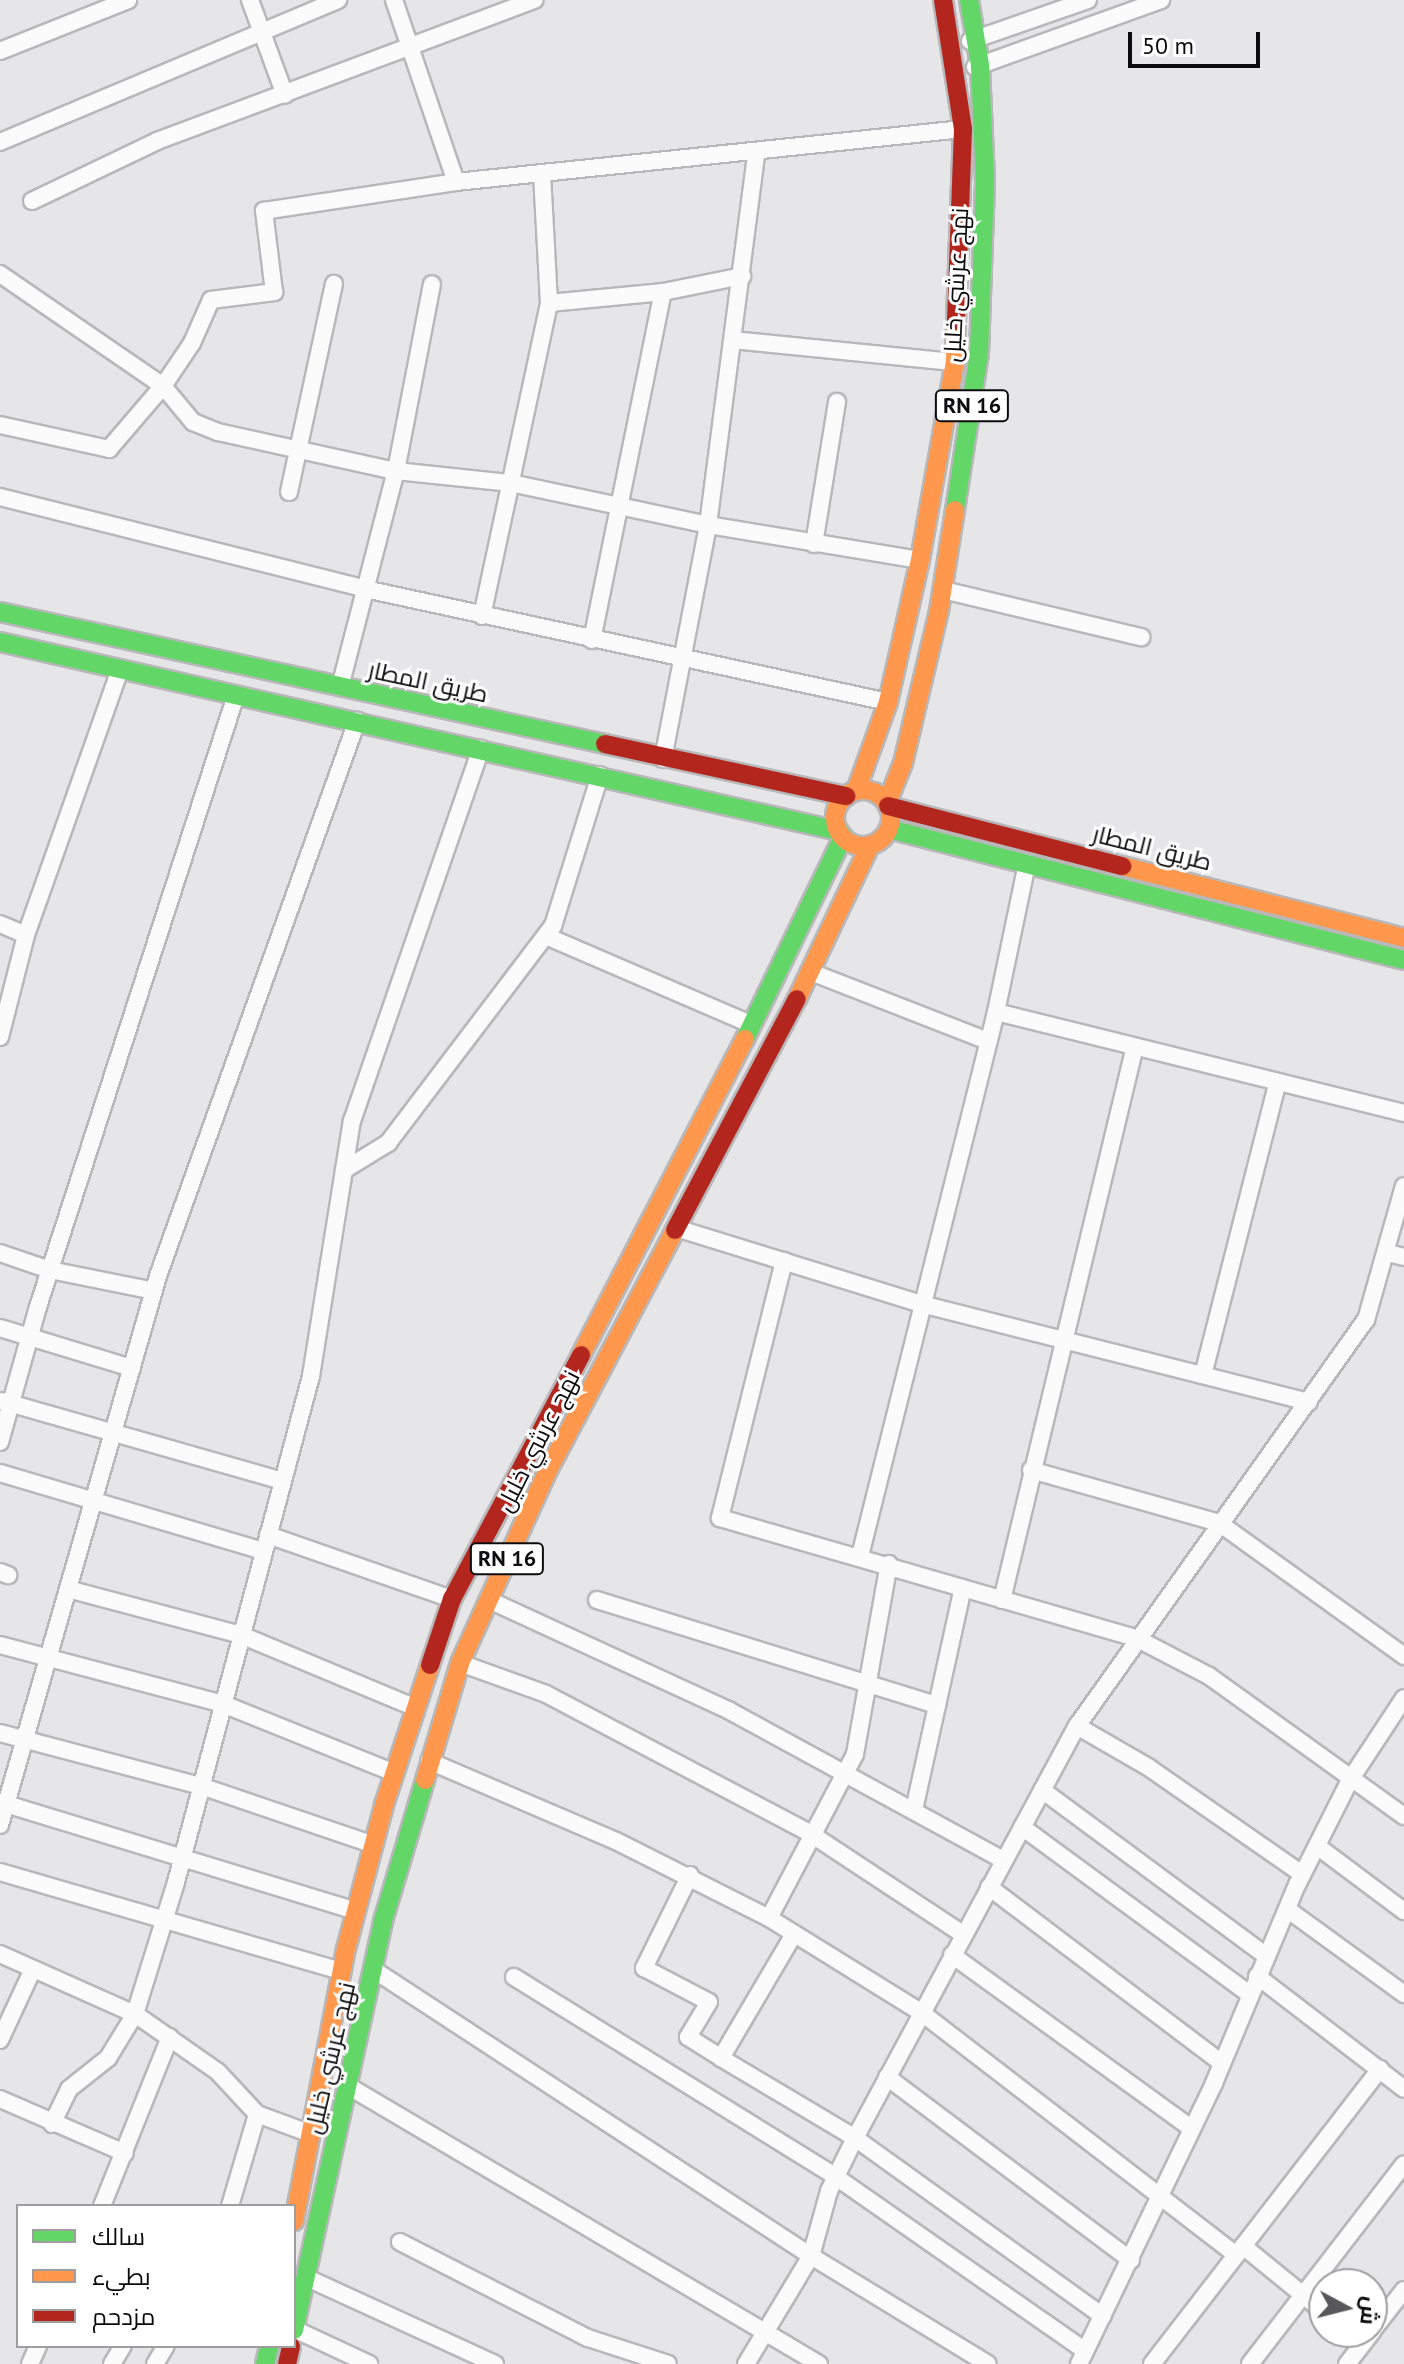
<!DOCTYPE html>
<html>
<head>
<meta charset="utf-8">
<style>
  body { margin:0 }
  #map { position:relative; width:1404px; height:2364px; overflow:hidden; background:#e6e6e9; font-family:"PT Sans",Cairo,sans-serif }
  div>[style] { position:absolute }
  .roads { filter:drop-shadow(2px 0 #b8b8ba) drop-shadow(-2px 0 #b8b8ba) drop-shadow(0 2px #b8b8ba) drop-shadow(0 -2px #b8b8ba) }
  .street>* { height:16px; margin:-8px; padding:0 8px; transform-origin:8px; border-radius:8px; background:#fbfbfc }
  .fast>* { height:18px; margin:-9px; padding:0 9px; transform-origin:9px; border-radius:9px; background:#63d668 }
  .slow>* { height:18px; margin:-9px; padding:0 9px; transform-origin:9px; border-radius:9px; background:#ff974d }
  .slow>.ring { margin:-9px; padding:0; box-sizing:content-box; background:none; border:18px solid #ff974d; border-radius:50% }
  .jam>* { height:18px; margin:-9px; padding:0 9px; transform-origin:9px; border-radius:9px; background:#b3261e }
  span { translate:-50% -50%; white-space:nowrap; text-align:center; line-height:1.15; -webkit-text-stroke:6px #fff; paint-order:stroke }
  .shield-label span { padding:2px 6px; background:#fff; border:2px solid; border-radius:6px; -webkit-text-stroke-width:0 }
  .shield-label { font-size:22px; color:#0c0c0e; font-weight:700 }
  .street-label { font-size:24px; color:#0c0c0e }
  .legend { position:absolute; left:16px; top:2204px; width:280px; height:144px; box-sizing:border-box; background:#fff; border:2px solid #9e9e9f; margin:0; padding:10px 14px; list-style:none; font-size:24px; color:#0c0c0e }
  .legend li { display:flex; align-items:center; gap:16px; height:40px }
  .legend b { width:40px; border:2px solid #9e9e9f }
  .north { position:absolute; left:1308px; top:2268px; width:80px; height:80px; box-sizing:border-box; background:#fff; border:2px solid #9e9e9f; border-radius:50%; rotate:97deg; font-size:22px; font-weight:700; line-height:32px; text-align:center; color:#0c0c0e }
  .north::after { content:''; display:block; margin:auto; width:28px; height:36px; background:#58585b; clip-path:polygon(50% 0,100% 100%,50% 72%,0 100%) }
  .scale { position:absolute; left:1128px; top:32px; width:132px; height:36px; box-sizing:border-box; border:4px solid #0c0c0e; border-top:0; padding-left:10px; font-size:24px; line-height:28px; white-space:nowrap; color:#0c0c0e; -webkit-text-stroke:6px #fff; paint-order:stroke }
</style>
</head>
<body>
<div id="map">
  <div class="roads">
    <div class="street">
      <i style="left:250px;top:0;width:101px;rotate:69.8deg"></i>
      <i style="left:394px;top:0;width:192px;rotate:71.2deg"></i>
      <i style="left:970px;top:41px;width:125px;rotate:-19.2deg"></i>
      <i style="left:0;top:51px;width:138px;rotate:-21.7deg"></i>
      <i style="left:975px;top:67px;width:198px;rotate:-19.8deg"></i>
      <i style="left:0;top:142px;width:367px;rotate:-22.8deg"></i>
      <i style="left:32px;top:201px;width:139px;rotate:-25.6deg"></i>
      <i style="left:157px;top:141px;width:403px;rotate:-20.5deg"></i>
      <i style="left:0;top:274px;width:198px;rotate:34.5deg"></i>
      <i style="left:163px;top:386px;width:47px;rotate:50.2deg"></i>
      <i style="left:193px;top:422px;width:27px;rotate:22deg"></i>
      <i style="left:218px;top:432px;width:182px;rotate:12.4deg"></i>
      <i style="left:396px;top:471px;width:116px;rotate:6deg"></i>
      <i style="left:511px;top:483px;width:201px;rotate:12deg"></i>
      <i style="left:708px;top:525px;width:215px;rotate:9.4deg"></i>
      <i style="left:549px;top:303px;width:115px;rotate:-5.5deg"></i>
      <i style="left:663px;top:292px;width:81px;rotate:-11.4deg"></i>
      <i style="left:733px;top:340px;width:223px;rotate:5.7deg"></i>
      <i style="left:0;top:425px;width:112px;rotate:12.4deg"></i>
      <i style="left:109px;top:449px;width:83px;rotate:-49.4deg"></i>
      <i style="left:163px;top:386px;width:52px;rotate:-56deg"></i>
      <i style="left:192px;top:343px;width:47px;rotate:-66.2deg"></i>
      <i style="left:211px;top:300px;width:64px;rotate:-7.2deg"></i>
      <i style="left:274px;top:292px;width:82px;rotate:-97deg"></i>
      <i style="left:264px;top:211px;width:194px;rotate:-8.6deg"></i>
      <i style="left:456px;top:182px;width:510px;rotate:-5.97deg"></i>
      <i style="left:289px;top:492px;width:213px;rotate:-77.8deg"></i>
      <i style="left:0;top:497px;width:376px;rotate:14.1deg"></i>
      <i style="left:365px;top:589px;width:535px;rotate:12.19deg"></i>
      <i style="left:814px;top:544px;width:144px;rotate:-80.8deg"></i>
      <i style="left:943px;top:590px;width:204px;rotate:13.4deg"></i>
      <i style="left:482px;top:616px;width:320px;rotate:-77.9deg"></i>
      <i style="left:549px;top:303px;width:130px;rotate:-93.1deg"></i>
      <i style="left:592px;top:640px;width:355px;rotate:-78.5deg"></i>
      <i style="left:340px;top:687px;width:223px;rotate:-75.5deg"></i>
      <i style="left:396px;top:471px;width:190px;rotate:-79.1deg"></i>
      <i style="left:663px;top:759px;width:238px;rotate:-79.1deg"></i>
      <i style="left:708px;top:525px;width:374px;rotate:-82.6deg"></i>
      <i style="left:0;top:924px;width:28px;rotate:23deg"></i>
      <i style="left:546px;top:936px;width:225px;rotate:23.3deg"></i>
      <i style="left:811px;top:972px;width:190px;rotate:21.3deg"></i>
      <i style="left:996px;top:1012px;width:420px;rotate:13.9deg"></i>
      <i style="left:0;top:1037px;width:105px;rotate:-75.7deg"></i>
      <i style="left:26px;top:935px;width:282px;rotate:-70.5deg"></i>
      <i style="left:344px;top:1170px;width:52px;rotate:-31.5deg"></i>
      <i style="left:388px;top:1143px;width:273px;rotate:-52.8deg"></i>
      <i style="left:553px;top:926px;width:158px;rotate:-72.7deg"></i>
      <i style="left:676px;top:1228px;width:257px;rotate:17.2deg"></i>
      <i style="left:921px;top:1304px;width:400px;rotate:14.2deg"></i>
      <i style="left:0;top:1253px;width:53px;rotate:18.8deg"></i>
      <i style="left:50px;top:1270px;width:106px;rotate:11.4deg"></i>
      <i style="left:1388px;top:1253px;width:16px;rotate:14deg"></i>
      <i style="left:784px;top:1261px;width:265px;rotate:104deg"></i>
      <i style="left:720px;top:1518px;width:435px;rotate:16.1deg"></i>
      <i style="left:1138px;top:1639px;width:80px;rotate:27.5deg"></i>
      <i style="left:1209px;top:1676px;width:240px;rotate:35.7deg"></i>
      <i style="left:0;top:1328px;width:138px;rotate:16.9deg"></i>
      <i style="left:1203px;top:1375px;width:299px;rotate:-75.7deg"></i>
      <i style="left:2px;top:1401px;width:291px;rotate:15.9deg"></i>
      <i style="left:0;top:1442px;width:140px;rotate:-74.3deg"></i>
      <i style="left:38px;top:1307px;width:643px;rotate:-72.07deg"></i>
      <i style="left:1031px;top:1470px;width:195px;rotate:15.7deg"></i>
      <i style="left:1219px;top:1523px;width:228px;rotate:35.7deg"></i>
      <i style="left:0;top:1473px;width:275px;rotate:16.5deg"></i>
      <i style="left:268px;top:1535px;width:195px;rotate:19.2deg"></i>
      <i style="left:860px;top:1556px;width:561px;rotate:-75.96deg"></i>
      <i style="left:996px;top:1012px;width:152px;rotate:-78.2deg"></i>
      <i style="left:0;top:1572px;width:9px;rotate:21deg"></i>
      <i style="left:68px;top:1589px;width:179px;rotate:14.9deg"></i>
      <i style="left:241px;top:1635px;width:190px;rotate:22.6deg"></i>
      <i style="left:489px;top:1600px;width:265px;rotate:24.7deg"></i>
      <i style="left:730px;top:1711px;width:311px;rotate:28.6deg"></i>
      <i style="left:597px;top:1600px;width:356px;rotate:17.2deg"></i>
      <i style="left:1002px;top:1600px;width:566px;rotate:-76.5deg"></i>
      <i style="left:0;top:1645px;width:231px;rotate:14.8deg"></i>
      <i style="left:223px;top:1704px;width:185px;rotate:21.9deg"></i>
      <i style="left:460px;top:1663px;width:91px;rotate:19.8deg"></i>
      <i style="left:546px;top:1694px;width:300px;rotate:27.8deg"></i>
      <i style="left:811px;top:1834px;width:183px;rotate:33.4deg"></i>
      <i style="left:1077px;top:1726px;width:82px;rotate:30deg"></i>
      <i style="left:1148px;top:1767px;width:188px;rotate:34.8deg"></i>
      <i style="left:0;top:1733px;width:208px;rotate:14.8deg"></i>
      <i style="left:201px;top:1786px;width:183px;rotate:18.8deg"></i>
      <i style="left:429px;top:1761px;width:203px;rotate:23.2deg"></i>
      <i style="left:616px;top:1841px;width:171px;rotate:26.7deg"></i>
      <i style="left:769px;top:1918px;width:180px;rotate:31.8deg"></i>
      <i style="left:922px;top:2013px;width:396px;rotate:37.6deg"></i>
      <i style="left:1042px;top:1790px;width:279px;rotate:36.5deg"></i>
      <i style="left:6px;top:1804px;width:366px;rotate:17deg"></i>
      <i style="left:914px;top:1810px;width:227px;rotate:-77.6deg"></i>
      <i style="left:0;top:1825px;width:571px;rotate:-73.94deg"></i>
      <i style="left:158px;top:1276px;width:590px;rotate:-70.27deg"></i>
      <i style="left:1022px;top:1827px;width:282px;rotate:36.3deg"></i>
      <i style="left:1317px;top:1846px;width:109px;rotate:36.8deg"></i>
      <i style="left:0;top:1872px;width:355px;rotate:16.2deg"></i>
      <i style="left:690px;top:1875px;width:104px;rotate:116.3deg"></i>
      <i style="left:644px;top:1968px;width:73px;rotate:27.6deg"></i>
      <i style="left:709px;top:2002px;width:41px;rotate:121deg"></i>
      <i style="left:688px;top:2037px;width:39px;rotate:32deg"></i>
      <i style="left:989px;top:1887px;width:292px;rotate:37.1deg"></i>
      <i style="left:1287px;top:1909px;width:145px;rotate:36deg"></i>
      <i style="left:769px;top:1918px;width:185px;rotate:-62.3deg"></i>
      <i style="left:855px;top:1754px;width:193px;rotate:-79.9deg"></i>
      <i style="left:794px;top:1934px;width:144px;rotate:120.5deg"></i>
      <i style="left:721px;top:2058px;width:156px;rotate:30.8deg"></i>
      <i style="left:855px;top:2138px;width:305px;rotate:35.7deg"></i>
      <i style="left:0;top:1954px;width:148px;rotate:24deg"></i>
      <i style="left:135px;top:2014px;width:101px;rotate:34.9deg"></i>
      <i style="left:218px;top:2072px;width:57px;rotate:47.1deg"></i>
      <i style="left:257px;top:2114px;width:58px;rotate:20.3deg"></i>
      <i style="left:952px;top:1955px;width:295px;rotate:35.9deg"></i>
      <i style="left:374px;top:1970px;width:522px;rotate:33.2deg"></i>
      <i style="left:811px;top:2256px;width:207px;rotate:31.4deg"></i>
      <i style="left:1257px;top:1976px;width:185px;rotate:37.5deg"></i>
      <i style="left:514px;top:1977px;width:379px;rotate:31.8deg"></i>
      <i style="left:836px;top:2177px;width:304px;rotate:34.9deg"></i>
      <i style="left:0;top:2040px;width:78px;rotate:-65.1deg"></i>
      <i style="left:887px;top:2077px;width:305px;rotate:36.9deg"></i>
      <i style="left:348px;top:2086px;width:547px;rotate:30.55deg"></i>
      <i style="left:0;top:2099px;width:136px;rotate:23.4deg"></i>
      <i style="left:52px;top:2124px;width:39px;rotate:-64deg"></i>
      <i style="left:69px;top:2089px;width:50px;rotate:-38.5deg"></i>
      <i style="left:108px;top:2058px;width:52px;rotate:-58.5deg"></i>
      <i style="left:135px;top:2014px;width:138px;rotate:-72.7deg"></i>
      <i style="left:176px;top:1882px;width:524px;rotate:-75.06deg"></i>
      <i style="left:311px;top:1376px;width:258px;rotate:-80.9deg"></i>
      <i style="left:352px;top:1121px;width:394px;rotate:-70.9deg"></i>
      <i style="left:102px;top:2206px;width:182px;rotate:-68.1deg"></i>
      <i style="left:230px;top:2206px;width:96px;rotate:-73.6deg"></i>
      <i style="left:400px;top:2242px;width:211px;rotate:27.1deg"></i>
      <i style="left:588px;top:2338px;width:84px;rotate:18deg"></i>
      <i style="left:1243px;top:2246px;width:104px;rotate:39.2deg"></i>
      <i style="left:305px;top:2277px;width:209px;rotate:24.6deg"></i>
      <i style="left:294px;top:2329px;width:83px;rotate:25deg"></i>
      <i style="left:1372px;top:2331px;width:52px;rotate:-52deg"></i>
      <i style="left:1349px;top:2332px;width:18px;rotate:38deg"></i>
      <i style="left:30px;top:2364px;width:20px;rotate:-66deg"></i>
      <i style="left:112px;top:2364px;width:21px;rotate:-59deg"></i>
      <i style="left:155px;top:2364px;width:21px;rotate:-59deg"></i>
      <i style="left:746px;top:2364px;width:126px;rotate:-59deg"></i>
      <i style="left:811px;top:2256px;width:67px;rotate:-74.5deg"></i>
      <i style="left:829px;top:2191px;width:59px;rotate:-63.9deg"></i>
      <i style="left:855px;top:2138px;width:468px;rotate:-61.7deg"></i>
      <i style="left:1077px;top:1726px;width:498px;rotate:-54.6deg"></i>
      <i style="left:1366px;top:1320px;width:139px;rotate:-74.2deg"></i>
      <i style="left:1079px;top:2364px;width:312px;rotate:-64.3deg"></i>
      <i style="left:1214px;top:2083px;width:215px;rotate:-67.3deg"></i>
      <i style="left:1297px;top:1885px;width:118px;rotate:-63.2deg"></i>
      <i style="left:1350px;top:1780px;width:98px;rotate:-56.6deg"></i>
      <i style="left:1152px;top:2364px;width:373px;rotate:-52.3deg"></i>
      <i style="left:1250px;top:2364px;width:252px;rotate:-52.4deg"></i>
      <i style="left:1347px;top:2364px;width:41px;rotate:-52deg"></i>
    </div>
    <div class="fast">
      <i style="left:955px;top:510px;width:158px;rotate:-81.3deg"></i>
      <i style="left:979px;top:354px;width:173px;rotate:-88deg"></i>
      <i style="left:985px;top:181px;width:116px;rotate:-92.5deg"></i>
      <i style="left:980px;top:65px;width:66px;rotate:-99.6deg"></i>
      <i style="left:0;top:612px;width:619px;rotate:12.31deg"></i>
      <i style="left:0;top:642px;width:860px;rotate:12.7deg"></i>
      <i style="left:889px;top:829px;width:531px;rotate:14.27deg"></i>
      <i style="left:745px;top:1039px;width:225px;rotate:-64.1deg"></i>
      <i style="left:294px;top:2330px;width:419px;rotate:-77.7deg"></i>
      <i style="left:383px;top:1921px;width:147px;rotate:-73.4deg"></i>
      <i style="left:265px;top:2364px;width:18px;rotate:-77deg"></i>
    </div>
    <div class="slow">
      <i class="ring" style="left:835px;top:790px;width:38px;height:38px"></i>
      <i style="left:856px;top:791px;width:95px;rotate:-70.2deg"></i>
      <i style="left:888px;top:702px;width:146px;rotate:-77.3deg"></i>
      <i style="left:920px;top:560px;width:201px;rotate:-80deg"></i>
      <i style="left:955px;top:362px;width:41px;rotate:-88.6deg"></i>
      <i style="left:887px;top:803px;width:43px;rotate:-68.2deg"></i>
      <i style="left:903px;top:763px;width:156px;rotate:-76.7deg"></i>
      <i style="left:939px;top:611px;width:102px;rotate:-81deg"></i>
      <i style="left:1122px;top:866px;width:291px;rotate:14.3deg"></i>
      <i style="left:797px;top:999px;width:170px;rotate:-64.6deg"></i>
      <i style="left:581px;top:1355px;width:356px;rotate:-62.6deg"></i>
      <i style="left:425px;top:1780px;width:122px;rotate:-73.3deg"></i>
      <i style="left:460px;top:1663px;width:210px;rotate:-65.5deg"></i>
      <i style="left:547px;top:1472px;width:274px;rotate:-62.1deg"></i>
      <i style="left:294px;top:2221px;width:277px;rotate:-79.2deg"></i>
      <i style="left:346px;top:1949px;width:149px;rotate:-75.2deg"></i>
      <i style="left:384px;top:1805px;width:147px;rotate:-71.8deg"></i>
    </div>
    <div class="jam">
      <i style="left:943px;top:0;width:131px;rotate:81.2deg"></i>
      <i style="left:963px;top:129px;width:192px;rotate:92.1deg"></i>
      <i style="left:605px;top:744px;width:247px;rotate:12.2deg"></i>
      <i style="left:888px;top:806px;width:242px;rotate:14.4deg"></i>
      <i style="left:675px;top:1230px;width:261px;rotate:-62.2deg"></i>
      <i style="left:430px;top:1665px;width:70px;rotate:-71.6deg"></i>
      <i style="left:452px;top:1599px;width:276px;rotate:-62.1deg"></i>
      <i style="left:287px;top:2364px;width:18px;rotate:-77deg"></i>
    </div>
  </div>
  <div class="shield-label">
    <span style="left:972px;top:406px">RN 16</span>
    <span style="left:507px;top:1559px">RN 16</span>
  </div>
  <div class="street-label">
    <span style="left:956px;top:285px;rotate:-87deg">نهج عرشي خليل</span>
    <span style="left:428px;top:682px;rotate:12deg">طريق المطار</span>
    <span style="left:1152px;top:848px;rotate:14deg">طريق المطار</span>
    <span style="left:538px;top:1441px;rotate:-63deg">نهج عرشي خليل</span>
    <span style="left:330px;top:2058px;rotate:-77deg">نهج عرشي خليل</span>
  </div>
  <ul class="legend">
  <li><b style="height:10px;background:#63d668"></b>سالك</li>
  <li><b style="height:10px;background:#ff974d"></b>بطيء</li>
  <li><b style="height:10px;background:#b3261e"></b>مزدحم</li>
  </ul>
  <div class="north">ش</div>
  <div class="scale">50 m</div>
</div>
</body>
</html>
